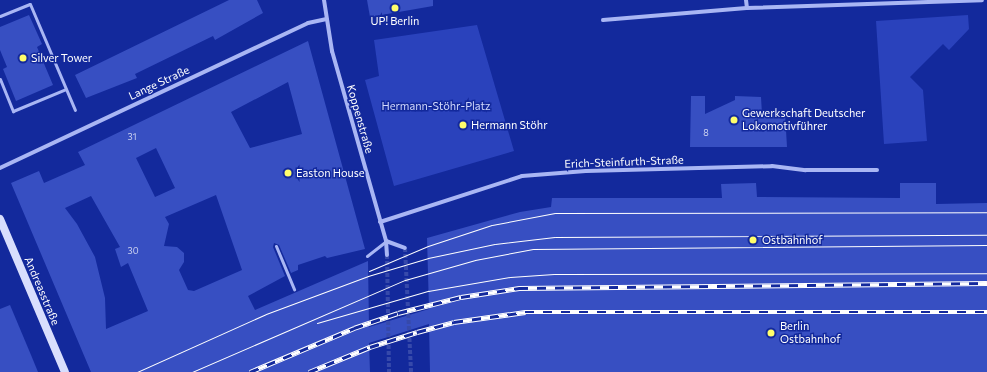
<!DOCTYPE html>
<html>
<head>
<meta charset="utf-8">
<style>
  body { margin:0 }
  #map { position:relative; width:987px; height:372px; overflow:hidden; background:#13299c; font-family:Commissioner,sans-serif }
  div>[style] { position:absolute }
  .green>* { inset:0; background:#2a42bc }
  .building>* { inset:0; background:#374fc2 }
  .street-tunnel>* { height:4px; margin-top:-2px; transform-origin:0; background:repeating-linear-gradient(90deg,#3649ab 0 4px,transparent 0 6px) }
  .lane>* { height:3px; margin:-1.5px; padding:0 1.5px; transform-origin:1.5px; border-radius:1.5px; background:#a9b6f4 }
  .street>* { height:4px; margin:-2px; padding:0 2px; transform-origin:2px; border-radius:2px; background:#a9b6f4 }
  .secondary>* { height:8px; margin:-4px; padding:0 4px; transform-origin:4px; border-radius:4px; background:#d8defd }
  .tram>* { height:1px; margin:-0.5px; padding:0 0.5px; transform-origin:0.5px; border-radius:0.5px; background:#fff }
  .rail>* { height:4.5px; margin-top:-2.25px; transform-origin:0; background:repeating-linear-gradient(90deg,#13299c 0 9px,#fff 0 18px); box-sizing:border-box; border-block:1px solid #fff }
  .dots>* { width:11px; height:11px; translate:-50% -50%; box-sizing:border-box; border:2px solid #13299c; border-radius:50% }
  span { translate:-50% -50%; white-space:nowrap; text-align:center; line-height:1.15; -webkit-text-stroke:3px #13299c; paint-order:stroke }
  .number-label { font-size:9px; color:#cdd3f0 }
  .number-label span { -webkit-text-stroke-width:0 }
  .poi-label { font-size:11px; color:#fff }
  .left { translate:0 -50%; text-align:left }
  .street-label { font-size:11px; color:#fff }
  .park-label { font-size:11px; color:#d1d9fd }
</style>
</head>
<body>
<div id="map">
  <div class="green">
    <i style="clip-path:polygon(968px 15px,969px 29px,949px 50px,943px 44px,910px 77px,923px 90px,927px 141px,884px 144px,876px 21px)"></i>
    <i style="clip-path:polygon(477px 25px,514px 151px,394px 186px,365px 80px,379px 76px,374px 40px)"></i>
  </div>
  <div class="building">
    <i style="clip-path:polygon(229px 0,257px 0,263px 13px,215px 40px,213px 36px,135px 74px,137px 78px,86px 98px,75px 75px)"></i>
    <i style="clip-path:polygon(367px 0,433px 0,433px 6px,370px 17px)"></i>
    <i style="clip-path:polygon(29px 15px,42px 44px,37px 47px,53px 85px,16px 101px,3px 69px,7px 67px,0 50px,0 27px)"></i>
    <i style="clip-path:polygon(evenodd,308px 41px,365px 249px,327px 258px,325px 256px,298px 265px,298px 270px,291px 273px,279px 245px,274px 243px,273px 247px,285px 276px,248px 296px,255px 310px,368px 261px,369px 327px,429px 309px,427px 238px,520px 212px,551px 207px,552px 198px,722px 198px,721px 184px,756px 183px,757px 197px,900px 198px,900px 183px,936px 183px,936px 204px,987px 203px,987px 372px,430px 372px,429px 324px,369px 343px,370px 372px,91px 372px,11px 183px,39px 171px,44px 183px,85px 165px,78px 152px,308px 41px,288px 82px,302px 134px,250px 148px,231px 112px,288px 82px,308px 41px,156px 148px,175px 188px,155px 197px,136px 158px,156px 148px,308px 41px,216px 195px,242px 270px,194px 291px,188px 290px,179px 270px,184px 262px,184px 253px,177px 247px,164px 246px,169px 224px,165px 217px,216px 195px,308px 41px,91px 196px,120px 247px,115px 249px,121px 267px,128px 263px,148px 311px,106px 329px,105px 298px,95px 257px,77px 224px,65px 208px,91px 196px)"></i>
    <i style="clip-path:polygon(691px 96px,705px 96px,705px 114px,735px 100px,735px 96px,761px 97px,762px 114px,785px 113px,787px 147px,690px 147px)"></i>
    <i style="clip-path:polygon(10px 305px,31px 355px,38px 372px,0 372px,0 309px)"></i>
  </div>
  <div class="street-tunnel">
    <i style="left:405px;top:248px;width:124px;rotate:87.2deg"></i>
    <i style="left:387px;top:255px;width:117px;rotate:89deg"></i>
  </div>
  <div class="lane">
    <i style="left:0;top:16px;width:32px;rotate:-22deg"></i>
    <i style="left:30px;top:4px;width:115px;rotate:67deg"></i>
    <i style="left:0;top:79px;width:35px;rotate:68deg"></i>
    <i style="left:13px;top:111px;width:57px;rotate:-22.5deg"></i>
    <i style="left:276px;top:246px;width:47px;rotate:67.3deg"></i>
    <i style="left:367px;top:256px;width:24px;rotate:-38deg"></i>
  </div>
  <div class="street">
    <i style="left:324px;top:0;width:52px;rotate:81.1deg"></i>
    <i style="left:332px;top:51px;width:198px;rotate:74.1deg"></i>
    <i style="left:386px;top:241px;width:14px;rotate:86deg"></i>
    <i style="left:746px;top:0;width:8px;rotate:83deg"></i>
    <i style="left:603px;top:20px;width:144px;rotate:-4.8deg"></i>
    <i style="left:747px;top:8px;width:235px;rotate:-1.9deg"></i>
    <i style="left:0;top:168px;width:340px;rotate:-25.2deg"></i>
    <i style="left:308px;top:23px;width:19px;rotate:-12deg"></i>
    <i style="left:380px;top:222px;width:149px;rotate:-17.9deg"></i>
    <i style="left:522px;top:176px;width:64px;rotate:-4.5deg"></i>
    <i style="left:586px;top:171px;width:186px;rotate:-1.5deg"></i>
    <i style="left:772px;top:166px;width:34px;rotate:7deg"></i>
    <i style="left:806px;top:170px;width:71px"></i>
    <i style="left:386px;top:241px;width:20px;rotate:20deg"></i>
  </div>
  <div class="secondary">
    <i style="left:0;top:219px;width:166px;rotate:67deg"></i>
  </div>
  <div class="tram">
    <i style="left:369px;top:271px;width:64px;rotate:-23deg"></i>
    <i style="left:428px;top:246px;width:67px;rotate:-18.2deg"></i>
    <i style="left:492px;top:225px;width:64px;rotate:-10.8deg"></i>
    <i style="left:555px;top:213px;width:432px;rotate:-0.1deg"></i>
    <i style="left:317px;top:323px;width:116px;rotate:-16.1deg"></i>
    <i style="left:428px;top:291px;width:83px;rotate:-9.7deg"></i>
    <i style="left:510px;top:277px;width:44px;rotate:-3.9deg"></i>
    <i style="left:554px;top:274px;width:433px;rotate:-0.1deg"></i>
    <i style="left:137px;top:372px;width:141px;rotate:-24.2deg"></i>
    <i style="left:266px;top:314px;width:109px;rotate:-20.4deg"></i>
    <i style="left:368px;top:276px;width:63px;rotate:-16.7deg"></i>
    <i style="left:428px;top:258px;width:68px;rotate:-11.8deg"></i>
    <i style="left:495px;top:244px;width:60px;rotate:-6.7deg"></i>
    <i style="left:555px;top:237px;width:432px;rotate:-0.3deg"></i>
    <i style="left:192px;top:372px;width:232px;rotate:-23.4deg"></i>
    <i style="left:405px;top:280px;width:73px;rotate:-15.9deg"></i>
    <i style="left:475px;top:260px;width:59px;rotate:-10.7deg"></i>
    <i style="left:533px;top:249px;width:454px;rotate:-0.5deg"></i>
  </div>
  <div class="rail">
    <i style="left:250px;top:372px;width:113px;rotate:-22.9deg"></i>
    <i style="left:354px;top:328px;width:46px;rotate:-18.8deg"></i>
    <i style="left:398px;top:313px;width:65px;rotate:-14.3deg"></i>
    <i style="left:461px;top:297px;width:59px;rotate:-8.8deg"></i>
    <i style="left:519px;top:288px;width:468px;rotate:-0.6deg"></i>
    <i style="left:309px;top:372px;width:66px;rotate:-22.3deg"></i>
    <i style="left:370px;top:347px;width:49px;rotate:-17.7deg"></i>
    <i style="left:417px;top:332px;width:38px;rotate:-15deg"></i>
    <i style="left:454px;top:322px;width:72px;rotate:-8deg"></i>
    <i style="left:525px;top:312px;width:462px"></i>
  </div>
  <div class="dots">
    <i style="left:395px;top:8px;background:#fffe6b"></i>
    <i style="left:23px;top:58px;background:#fffe6b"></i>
    <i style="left:734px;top:120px;background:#fffe6b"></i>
    <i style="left:463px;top:125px;background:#fffe6b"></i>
    <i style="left:288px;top:173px;background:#fffe6b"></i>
    <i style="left:753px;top:240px;background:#fffe6b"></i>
    <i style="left:771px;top:333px;background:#fffe6b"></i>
  </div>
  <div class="number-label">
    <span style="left:706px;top:133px">8</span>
    <span style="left:132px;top:137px">31</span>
    <span style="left:133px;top:251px">30</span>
  </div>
  <div class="poi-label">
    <span style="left:395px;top:21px">UP! Berlin</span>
    <span class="left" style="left:31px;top:58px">Silver Tower</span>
    <span class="left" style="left:742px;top:120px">Gewerkschaft Deutscher<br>Lokomotivführer</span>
    <span class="left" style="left:471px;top:125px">Hermann Stöhr</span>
    <span class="left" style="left:296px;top:173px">Easton House</span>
    <span class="left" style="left:762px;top:240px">Ostbahnhof</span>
    <span class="left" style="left:780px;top:333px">Berlin<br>Ostbahnhof</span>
  </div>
  <div class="street-label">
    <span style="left:159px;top:83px;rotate:-25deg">Lange Straße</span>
    <span style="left:360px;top:119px;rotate:74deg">Koppenstraße</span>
    <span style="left:624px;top:162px;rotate:-2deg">Erich-Steinfurth-Straße</span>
    <span style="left:42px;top:291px;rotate:67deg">Andreasstraße</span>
  </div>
  <div class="park-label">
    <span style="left:436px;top:106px">Hermann-Stöhr-Platz</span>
  </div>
</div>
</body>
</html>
